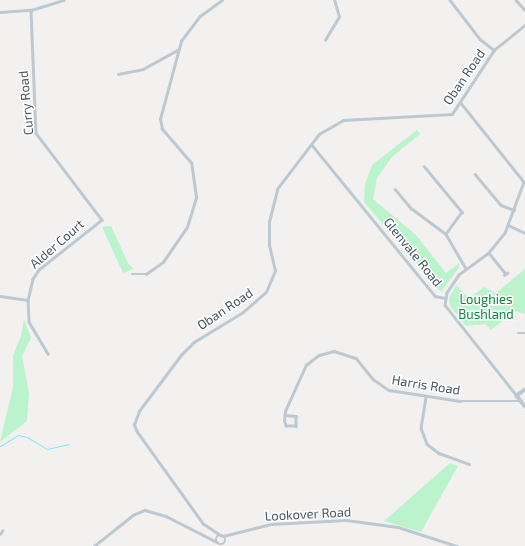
<!DOCTYPE html>
<html>
<head>
<meta charset="utf-8">
<style>
  body { margin:0 }
  #map { position:relative; width:525px; height:546px; overflow:hidden; background:#f3f0f0; font-family:"Exo 2",sans-serif }
  div>[style] { position:absolute }
  .green>* { inset:0; background:#bbf4cc }
  .stream>* { height:1px; margin:-0.5px; padding:0 0.5px; transform-origin:0.5px; border-radius:0.5px; background:#84e7f5 }
  .minor>* { height:2.5px; margin:-1.25px; padding:0 1.25px; transform-origin:1.25px; border-radius:1.25px; background:#bdc9d1 }
  .minor>.ring { margin:-1.25px; padding:0; box-sizing:content-box; background:none; border:2.5px solid #bdc9d1; border-radius:50% }
  .tertiary>* { height:3.5px; margin:-1.75px; padding:0 1.75px; transform-origin:1.75px; border-radius:1.75px; background:#bdc9d1 }
  span { translate:-50% -50%; white-space:nowrap; text-align:center; line-height:1.15; -webkit-text-stroke:3px #fff; paint-order:stroke }
  .street-label { font-size:13px; color:#465660 }
  .park-label { font-size:13px; color:#0e843f }
</style>
</head>
<body>
<div id="map">
  <div class="green">
    <i style="clip-path:polygon(417px 130px,420px 134px,392px 157px,377px 178px,373px 199px,416px 235px,446px 273px,459px 263px,459px 268px,441px 292px,364px 202px,365px 184px,372px 165px)"></i>
    <i style="clip-path:polygon(111px 226px,128px 263px,134px 269px,123px 273px,102px 227px)"></i>
    <i style="clip-path:polygon(525px 269px,525px 314px,515px 311px,491px 330px,486px 324px,466px 326px,450px 306px,449px 298px,456px 285px,469px 298px,484px 287px,496px 293px)"></i>
    <i style="clip-path:polygon(24px 319px,31px 338px,22px 356px,29px 393px,27px 421px,0 442px,13px 387px,13px 355px,21px 336px)"></i>
    <i style="clip-path:polygon(450px 463px,458px 466px,421px 532px,384px 521px)"></i>
  </div>
  <div class="stream">
    <i style="left:0;top:446px;width:21px;rotate:-31deg"></i>
    <i style="left:18px;top:435px;width:9px;rotate:13deg"></i>
    <i style="left:27px;top:437px;width:23px;rotate:31deg"></i>
    <i style="left:47px;top:449px;width:22px;rotate:-13deg"></i>
  </div>
  <div class="minor">
    <i style="left:450px;top:0;width:49px;rotate:52.4deg"></i>
    <i style="left:480px;top:39px;width:18px;rotate:38deg"></i>
    <i style="left:516px;top:0;width:13px;rotate:48deg"></i>
    <i style="left:31px;top:10px;width:123px;rotate:87.7deg"></i>
    <i style="left:36px;top:133px;width:109px;rotate:52.8deg"></i>
    <i style="left:102px;top:220px;width:80px;rotate:141.6deg"></i>
    <i style="left:39px;top:270px;width:11px;rotate:124deg"></i>
    <i style="left:33px;top:279px;width:22px;rotate:103deg"></i>
    <i style="left:28px;top:300px;width:22px;rotate:87deg"></i>
    <i style="left:29px;top:322px;width:37px;rotate:59deg"></i>
    <i style="left:0;top:12px;width:31px;rotate:-4deg"></i>
    <i style="left:31px;top:10px;width:34px;rotate:-17deg"></i>
    <i style="left:325px;top:40px;width:27px;rotate:-59deg"></i>
    <i style="left:339px;top:17px;width:18px;rotate:-106deg"></i>
    <i style="left:118px;top:74px;width:25px;rotate:-11deg"></i>
    <i style="left:143px;top:69px;width:39px;rotate:-29deg"></i>
    <i style="left:461px;top:103px;width:101px;rotate:51.4deg"></i>
    <i style="left:524px;top:182px;width:54px;rotate:110.4deg"></i>
    <i style="left:505px;top:233px;width:26px;rotate:129deg"></i>
    <i style="left:489px;top:253px;width:37px;rotate:144deg"></i>
    <i style="left:459px;top:275px;width:22px;rotate:124deg"></i>
    <i style="left:447px;top:293px;width:12px;rotate:99deg"></i>
    <i style="left:445px;top:305px;width:116px;rotate:51.6deg"></i>
    <i style="left:312px;top:145px;width:195px;rotate:50.8deg"></i>
    <i style="left:435px;top:296px;width:10px;rotate:11deg"></i>
    <i style="left:424px;top:166px;width:60px;rotate:50.4deg"></i>
    <i style="left:462px;top:212px;width:27px;rotate:126deg"></i>
    <i style="left:475px;top:174px;width:40px;rotate:50deg"></i>
    <i style="left:501px;top:205px;width:14px;rotate:21deg"></i>
    <i style="left:395px;top:189px;width:25px;rotate:50deg"></i>
    <i style="left:411px;top:208px;width:44px;rotate:36.6deg"></i>
    <i style="left:446px;top:234px;width:38px;rotate:60deg"></i>
    <i style="left:508px;top:225px;width:19px;rotate:25deg"></i>
    <i style="left:489px;top:253px;width:26px;rotate:51deg"></i>
    <i style="left:132px;top:274px;width:14px"></i>
    <i style="left:146px;top:274px;width:21px;rotate:-35deg"></i>
    <i style="left:163px;top:262px;width:42px;rotate:-55.6deg"></i>
    <i style="left:187px;top:227px;width:31px;rotate:-73deg"></i>
    <i style="left:196px;top:197px;width:34px;rotate:-98deg"></i>
    <i style="left:191px;top:163px;width:45px;rotate:-130.5deg"></i>
    <i style="left:162px;top:129px;width:10px;rotate:-101deg"></i>
    <i style="left:160px;top:119px;width:81px;rotate:-74.9deg"></i>
    <i style="left:181px;top:41px;width:31px;rotate:-53deg"></i>
    <i style="left:200px;top:16px;width:27px;rotate:-36deg"></i>
    <i style="left:504px;top:275px;width:4px;rotate:-34deg"></i>
    <i style="left:0;top:296px;width:28px;rotate:8deg"></i>
    <i style="left:518px;top:333px;width:7px"></i>
    <i style="left:426px;top:397px;width:31px;rotate:99deg"></i>
    <i style="left:421px;top:428px;width:17px;rotate:69deg"></i>
    <i style="left:427px;top:444px;width:15px;rotate:37deg"></i>
    <i style="left:439px;top:453px;width:32px;rotate:20deg"></i>
    <i style="left:285px;top:415px;width:11px;rotate:5deg"></i>
    <i style="left:296px;top:416px;width:10px;rotate:90deg"></i>
    <i style="left:296px;top:426px;width:10px;rotate:180deg"></i>
    <i style="left:286px;top:426px;width:5px;rotate:-112deg"></i>
    <i style="left:284px;top:421px;width:10px;rotate:-84deg"></i>
    <i style="left:285px;top:411px;width:51px;rotate:-65.5deg"></i>
    <i style="left:306px;top:365px;width:16px;rotate:-38deg"></i>
    <i style="left:319px;top:355px;width:16px;rotate:-15deg"></i>
    <i style="left:334px;top:351px;width:23px;rotate:18deg"></i>
    <i style="left:356px;top:358px;width:27px;rotate:51deg"></i>
    <i style="left:373px;top:379px;width:19px;rotate:35deg"></i>
    <i style="left:389px;top:390px;width:72px;rotate:8.8deg"></i>
    <i style="left:460px;top:401px;width:60px"></i>
    <i style="left:0;top:534px;width:4px;rotate:-56deg"></i>
    <i class="ring" style="left:216.5px;top:535.5px;width:6.5px;height:6.5px"></i>
    <i style="left:221px;top:536px;width:22px;rotate:-146deg"></i>
    <i style="left:203px;top:524px;width:113px;rotate:-125.7deg"></i>
    <i style="left:137px;top:432px;width:8px;rotate:-113deg"></i>
    <i style="left:134px;top:425px;width:15px;rotate:-70deg"></i>
    <i style="left:139px;top:411px;width:70px;rotate:-53.1deg"></i>
    <i style="left:181px;top:355px;width:18px;rotate:-45deg"></i>
    <i style="left:194px;top:342px;width:57px;rotate:-31.5deg"></i>
    <i style="left:243px;top:312px;width:30px;rotate:-41deg"></i>
    <i style="left:266px;top:292px;width:23px;rotate:-67deg"></i>
    <i style="left:275px;top:271px;width:27px;rotate:-103deg"></i>
    <i style="left:269px;top:245px;width:23px;rotate:-90deg"></i>
    <i style="left:269px;top:222px;width:34px;rotate:-76deg"></i>
    <i style="left:277px;top:189px;width:69px;rotate:-52.6deg"></i>
    <i style="left:319px;top:134px;width:28px;rotate:-30deg"></i>
    <i style="left:343px;top:120px;width:109px;rotate:-3.2deg"></i>
    <i style="left:452px;top:114px;width:77px;rotate:-56.7deg"></i>
    <i style="left:494px;top:50px;width:40px;rotate:-39deg"></i>
    <i style="left:223px;top:536px;width:49px;rotate:-14deg"></i>
    <i style="left:271px;top:524px;width:75px;rotate:-3.1deg"></i>
    <i style="left:346px;top:520px;width:52px;rotate:7.7deg"></i>
    <i style="left:398px;top:527px;width:62px;rotate:17.9deg"></i>
    <i style="left:94px;top:546px;width:50px;rotate:-38.5deg"></i>
    <i style="left:133px;top:515px;width:13px;rotate:-23deg"></i>
    <i style="left:145px;top:510px;width:22px;rotate:16deg"></i>
    <i style="left:166px;top:516px;width:57px;rotate:27deg"></i>
  </div>
  <div class="tertiary">
    <i style="left:525px;top:390px;width:10px;rotate:143deg"></i>
    <i style="left:517px;top:396px;width:13px;rotate:51deg"></i>
  </div>
  <div class="street-label">
    <span style="left:464px;top:77px;rotate:-56deg">Oban Road</span>
    <span style="left:26px;top:103px;rotate:-95deg">Curry Road</span>
    <span style="left:57px;top:244px;rotate:-41deg">Alder Court</span>
    <span style="left:413px;top:252px;rotate:51deg">Glenvale Road</span>
    <span style="left:225px;top:309px;rotate:-34deg">Oban Road</span>
    <span style="left:426px;top:385px;rotate:9deg">Harris Road</span>
    <span style="left:308px;top:514px;rotate:-3deg">Lookover Road</span>
  </div>
  <div class="park-label">
    <span style="left:486px;top:307px">Loughies<br>Bushland</span>
  </div>
</div>
</body>
</html>
